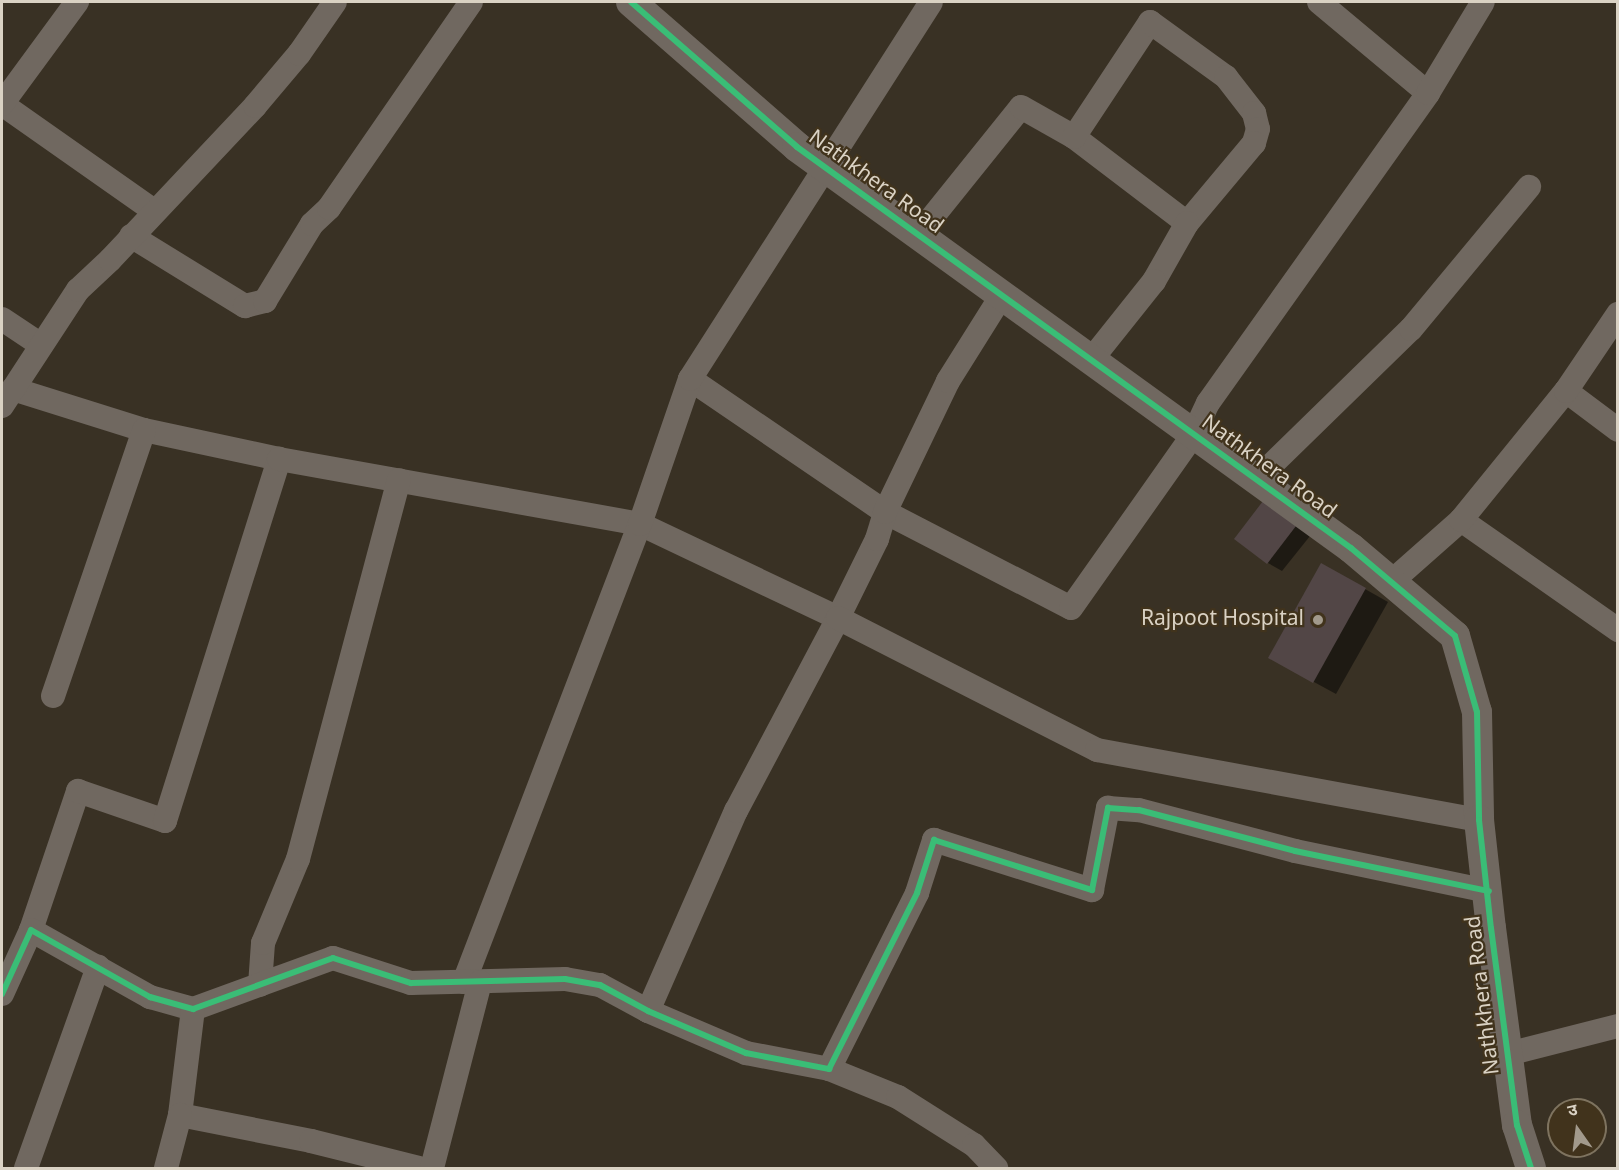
<!DOCTYPE html>
<html>
<head>
<meta charset="utf-8">
<style>
  body { margin:0 }
  #map { position:relative; width:1619px; height:1170px; overflow:hidden; background:#393124; font-family:Georgia,"Noto Sans Devanagari",serif }
  div>[style] { position:absolute }
  .shadow>* { inset:0; background:#0007 }
  .building>* { inset:0; background:#524646 }
  .minor>* { height:24px; margin:-12px; padding:0 12px; transform-origin:12px; border-radius:12px; background:#706860 }
  .tertiary>* { height:30px; margin:-15px; padding:0 15px; transform-origin:15px; border-radius:15px; background:#706860 }
  .cycleway>* { height:6px; margin:-3px; padding:0 3px; transform-origin:3px; border-radius:3px; background:#3abd76 }
  .dots>* { width:16px; height:16px; translate:-50% -50%; box-sizing:border-box; border:3px solid #41331c; border-radius:50% }
  span { translate:-50% -50%; white-space:nowrap; text-align:center; line-height:1.15; -webkit-text-stroke:4.5px #41331c; paint-order:stroke }
  .street-label { font-size:21px; color:#dad2c4 }
  .poi-label { font-size:21px; color:#dad2c4 }
  .right { translate:-100% -50%; text-align:right }
  .frame { position:absolute; inset:0; border:3px solid #dad2c4; pointer-events:none }
  .north { position:absolute; left:1547px; top:1098px; width:60px; height:60px; box-sizing:border-box; background:#41331c; border:2px solid #7e735f; border-radius:50%; rotate:346deg; font-size:16px; font-weight:700; line-height:24px; text-align:center; color:#dad2c4 }
  .north::after { content:''; display:block; margin:auto; width:21px; height:27px; background:#a29a8c; clip-path:polygon(50% 0,100% 100%,50% 72%,0 100%) }
</style>
</head>
<body>
<div id="map">
  <div class="shadow">
    <i style="clip-path:polygon(1263px 503px,1310px 536px,1282px 571px,1268px 563px)"></i>
    <i style="clip-path:polygon(1365px 589px,1388px 602px,1336px 694px,1292px 670px)"></i>
  </div>
  <div class="building">
    <i style="clip-path:polygon(1263px 501px,1296px 526px,1267px 564px,1234px 539px)"></i>
    <i style="clip-path:polygon(1321px 563px,1366px 588px,1313px 683px,1268px 658px)"></i>
  </div>
  <div class="minor">
    <i style="left:1319px;top:2px;width:142px;rotate:39.9deg"></i>
    <i style="left:2px;top:104px;width:186px;rotate:35.1deg"></i>
    <i style="left:2px;top:104px;width:127px;rotate:-53.7deg"></i>
    <i style="left:1074px;top:137px;width:142px;rotate:37.3deg"></i>
    <i style="left:918px;top:235px;width:164px;rotate:-51.2deg"></i>
    <i style="left:1021px;top:107px;width:61px;rotate:29.5deg"></i>
    <i style="left:1074px;top:137px;width:138px;rotate:-56.5deg"></i>
    <i style="left:1150px;top:22px;width:94px;rotate:35.9deg"></i>
    <i style="left:1226px;top:77px;width:46px;rotate:52.1deg"></i>
    <i style="left:1254px;top:113px;width:16px;rotate:76deg"></i>
    <i style="left:1258px;top:129px;width:15px;rotate:106deg"></i>
    <i style="left:1254px;top:143px;width:104px;rotate:129.9deg"></i>
    <i style="left:1187px;top:223px;width:67px;rotate:119.6deg"></i>
    <i style="left:1154px;top:281px;width:101px;rotate:128.6deg"></i>
    <i style="left:131px;top:236px;width:134px;rotate:31.6deg"></i>
    <i style="left:245px;top:306px;width:21px;rotate:-14deg"></i>
    <i style="left:265px;top:301px;width:90px;rotate:-58.6deg"></i>
    <i style="left:312px;top:224px;width:23px;rotate:-43deg"></i>
    <i style="left:329px;top:208px;width:250px;rotate:-55.4deg"></i>
    <i style="left:2px;top:319px;width:47px;rotate:33.7deg"></i>
    <i style="left:690px;top:379px;width:236px;rotate:34.3deg"></i>
    <i style="left:885px;top:512px;width:209px;rotate:27.3deg"></i>
    <i style="left:1071px;top:608px;width:212px;rotate:-54.8deg"></i>
    <i style="left:1193px;top:435px;width:35px;rotate:-65deg"></i>
    <i style="left:1208px;top:403px;width:380px;rotate:-54.6deg"></i>
    <i style="left:1428px;top:93px;width:106px;rotate:-58.9deg"></i>
    <i style="left:13px;top:389px;width:137px;rotate:17.4deg"></i>
    <i style="left:144px;top:430px;width:138px;rotate:12.1deg"></i>
    <i style="left:1566px;top:391px;width:65px;rotate:36.9deg"></i>
    <i style="left:2px;top:406px;width:139px;rotate:-56.8deg"></i>
    <i style="left:78px;top:290px;width:44px;rotate:-43.2deg"></i>
    <i style="left:110px;top:260px;width:212px;rotate:-46.7deg"></i>
    <i style="left:255px;top:106px;width:68px;rotate:-49.8deg"></i>
    <i style="left:299px;top:54px;width:63px;rotate:-55.3deg"></i>
    <i style="left:1256px;top:480px;width:216px;rotate:-44.3deg"></i>
    <i style="left:1411px;top:329px;width:185px;rotate:-50.3deg"></i>
    <i style="left:1461px;top:520px;width:192px;rotate:35deg"></i>
    <i style="left:1391px;top:582px;width:94px;rotate:-41.5deg"></i>
    <i style="left:1461px;top:520px;width:166px;rotate:-50.9deg"></i>
    <i style="left:1566px;top:391px;width:93px;rotate:-56deg"></i>
    <i style="left:53px;top:696px;width:281px;rotate:-71.1deg"></i>
    <i style="left:31px;top:930px;width:147px;rotate:-71.3deg"></i>
    <i style="left:78px;top:791px;width:92px;rotate:19deg"></i>
    <i style="left:165px;top:821px;width:380px;rotate:-72.5deg"></i>
    <i style="left:279px;top:459px;width:367px;rotate:10.2deg"></i>
    <i style="left:640px;top:524px;width:219px;rotate:25.4deg"></i>
    <i style="left:838px;top:618px;width:88px;rotate:-63.7deg"></i>
    <i style="left:877px;top:539px;width:28px;rotate:-73deg"></i>
    <i style="left:885px;top:512px;width:145px;rotate:-64.3deg"></i>
    <i style="left:948px;top:381px;width:102px;rotate:-57.9deg"></i>
    <i style="left:464px;top:982px;width:491px;rotate:-69deg"></i>
    <i style="left:640px;top:524px;width:153px;rotate:-71deg"></i>
    <i style="left:690px;top:379px;width:447px;rotate:-57.4deg"></i>
    <i style="left:260px;top:985px;width:42px;rotate:-85.9deg"></i>
    <i style="left:263px;top:943px;width:91px;rotate:-67.4deg"></i>
    <i style="left:298px;top:859px;width:392px;rotate:-75.1deg"></i>
    <i style="left:2px;top:994px;width:70px;rotate:-65.6deg"></i>
    <i style="left:31px;top:930px;width:137px;rotate:29.4deg"></i>
    <i style="left:150px;top:997px;width:45px;rotate:15.6deg"></i>
    <i style="left:193px;top:1009px;width:149px;rotate:-20deg"></i>
    <i style="left:333px;top:958px;width:82px;rotate:17.8deg"></i>
    <i style="left:411px;top:983px;width:154px;rotate:-1.5deg"></i>
    <i style="left:565px;top:979px;width:36px;rotate:10deg"></i>
    <i style="left:600px;top:985px;width:55px;rotate:28.4deg"></i>
    <i style="left:648px;top:1011px;width:107px;rotate:23.2deg"></i>
    <i style="left:746px;top:1053px;width:85px;rotate:10.9deg"></i>
    <i style="left:829px;top:1069px;width:197px;rotate:-63.4deg"></i>
    <i style="left:917px;top:893px;width:56px;rotate:-72.2deg"></i>
    <i style="left:934px;top:840px;width:166px;rotate:17.6deg"></i>
    <i style="left:1092px;top:890px;width:84px;rotate:-79deg"></i>
    <i style="left:1108px;top:808px;width:31px;rotate:4deg"></i>
    <i style="left:1139px;top:810px;width:161px;rotate:14.7deg"></i>
    <i style="left:1295px;top:851px;width:198px;rotate:11.7deg"></i>
    <i style="left:193px;top:1009px;width:107px;rotate:97deg"></i>
    <i style="left:180px;top:1115px;width:134px;rotate:11.2deg"></i>
    <i style="left:311px;top:1141px;width:111px;rotate:14deg"></i>
    <i style="left:648px;top:1011px;width:219px;rotate:-66.3deg"></i>
    <i style="left:736px;top:811px;width:218px;rotate:-62.1deg"></i>
    <i style="left:838px;top:618px;width:291px;rotate:27deg"></i>
    <i style="left:1097px;top:750px;width:388px;rotate:10.4deg"></i>
    <i style="left:1508px;top:1054px;width:114px;rotate:-14.3deg"></i>
    <i style="left:829px;top:1069px;width:74px;rotate:22.1deg"></i>
    <i style="left:898px;top:1097px;width:90px;rotate:32.3deg"></i>
    <i style="left:974px;top:1145px;width:32px;rotate:46deg"></i>
    <i style="left:26px;top:1168px;width:214px;rotate:-70.3deg"></i>
    <i style="left:166px;top:1168px;width:55px;rotate:-75.2deg"></i>
    <i style="left:432px;top:1168px;width:192px;rotate:-75.5deg"></i>
  </div>
  <div class="tertiary">
    <i style="left:631px;top:2px;width:220px;rotate:41.1deg"></i>
    <i style="left:797px;top:147px;width:684px;rotate:35.9deg"></i>
    <i style="left:1351px;top:548px;width:136px;rotate:40.2deg"></i>
    <i style="left:1455px;top:636px;width:79px;rotate:73.9deg"></i>
    <i style="left:1477px;top:712px;width:108px;rotate:88.9deg"></i>
    <i style="left:1479px;top:820px;width:109px;rotate:83.7deg"></i>
    <i style="left:1491px;top:928px;width:199px;rotate:82.5deg"></i>
    <i style="left:1517px;top:1125px;width:45px;rotate:72deg"></i>
  </div>
  <div class="cycleway">
    <i style="left:631px;top:2px;width:220px;rotate:41.1deg"></i>
    <i style="left:797px;top:147px;width:684px;rotate:35.9deg"></i>
    <i style="left:1351px;top:548px;width:136px;rotate:40.2deg"></i>
    <i style="left:1455px;top:636px;width:79px;rotate:73.9deg"></i>
    <i style="left:1477px;top:712px;width:108px;rotate:88.9deg"></i>
    <i style="left:1479px;top:820px;width:109px;rotate:83.7deg"></i>
    <i style="left:1491px;top:928px;width:199px;rotate:82.5deg"></i>
    <i style="left:1517px;top:1125px;width:45px;rotate:72deg"></i>
    <i style="left:2px;top:994px;width:70px;rotate:-65.6deg"></i>
    <i style="left:31px;top:930px;width:137px;rotate:29.4deg"></i>
    <i style="left:150px;top:997px;width:45px;rotate:15.6deg"></i>
    <i style="left:193px;top:1009px;width:149px;rotate:-20deg"></i>
    <i style="left:333px;top:958px;width:82px;rotate:17.8deg"></i>
    <i style="left:411px;top:983px;width:154px;rotate:-1.5deg"></i>
    <i style="left:565px;top:979px;width:36px;rotate:10deg"></i>
    <i style="left:600px;top:985px;width:55px;rotate:28.4deg"></i>
    <i style="left:648px;top:1011px;width:107px;rotate:23.2deg"></i>
    <i style="left:746px;top:1053px;width:85px;rotate:10.9deg"></i>
    <i style="left:829px;top:1069px;width:197px;rotate:-63.4deg"></i>
    <i style="left:917px;top:893px;width:56px;rotate:-72.2deg"></i>
    <i style="left:934px;top:840px;width:166px;rotate:17.6deg"></i>
    <i style="left:1092px;top:890px;width:84px;rotate:-79deg"></i>
    <i style="left:1108px;top:808px;width:31px;rotate:4deg"></i>
    <i style="left:1139px;top:810px;width:161px;rotate:14.7deg"></i>
    <i style="left:1295px;top:851px;width:198px;rotate:11.7deg"></i>
  </div>
  <div class="dots">
    <i style="left:1318px;top:620px;background:#a29a8c"></i>
  </div>
  <div class="street-label">
    <span style="left:875px;top:183px;rotate:36deg">Nathkhera Road</span>
    <span style="left:1268px;top:468px;rotate:36deg">Nathkhera Road</span>
    <span style="left:1484px;top:995px;rotate:-97deg">Nathkhera Road</span>
  </div>
  <div class="poi-label">
    <span class="right" style="left:1304px;top:620px">Rajpoot Hospital</span>
  </div>
  <div class="frame"></div>
  <div class="north">उ</div>
</div>
</body>
</html>
